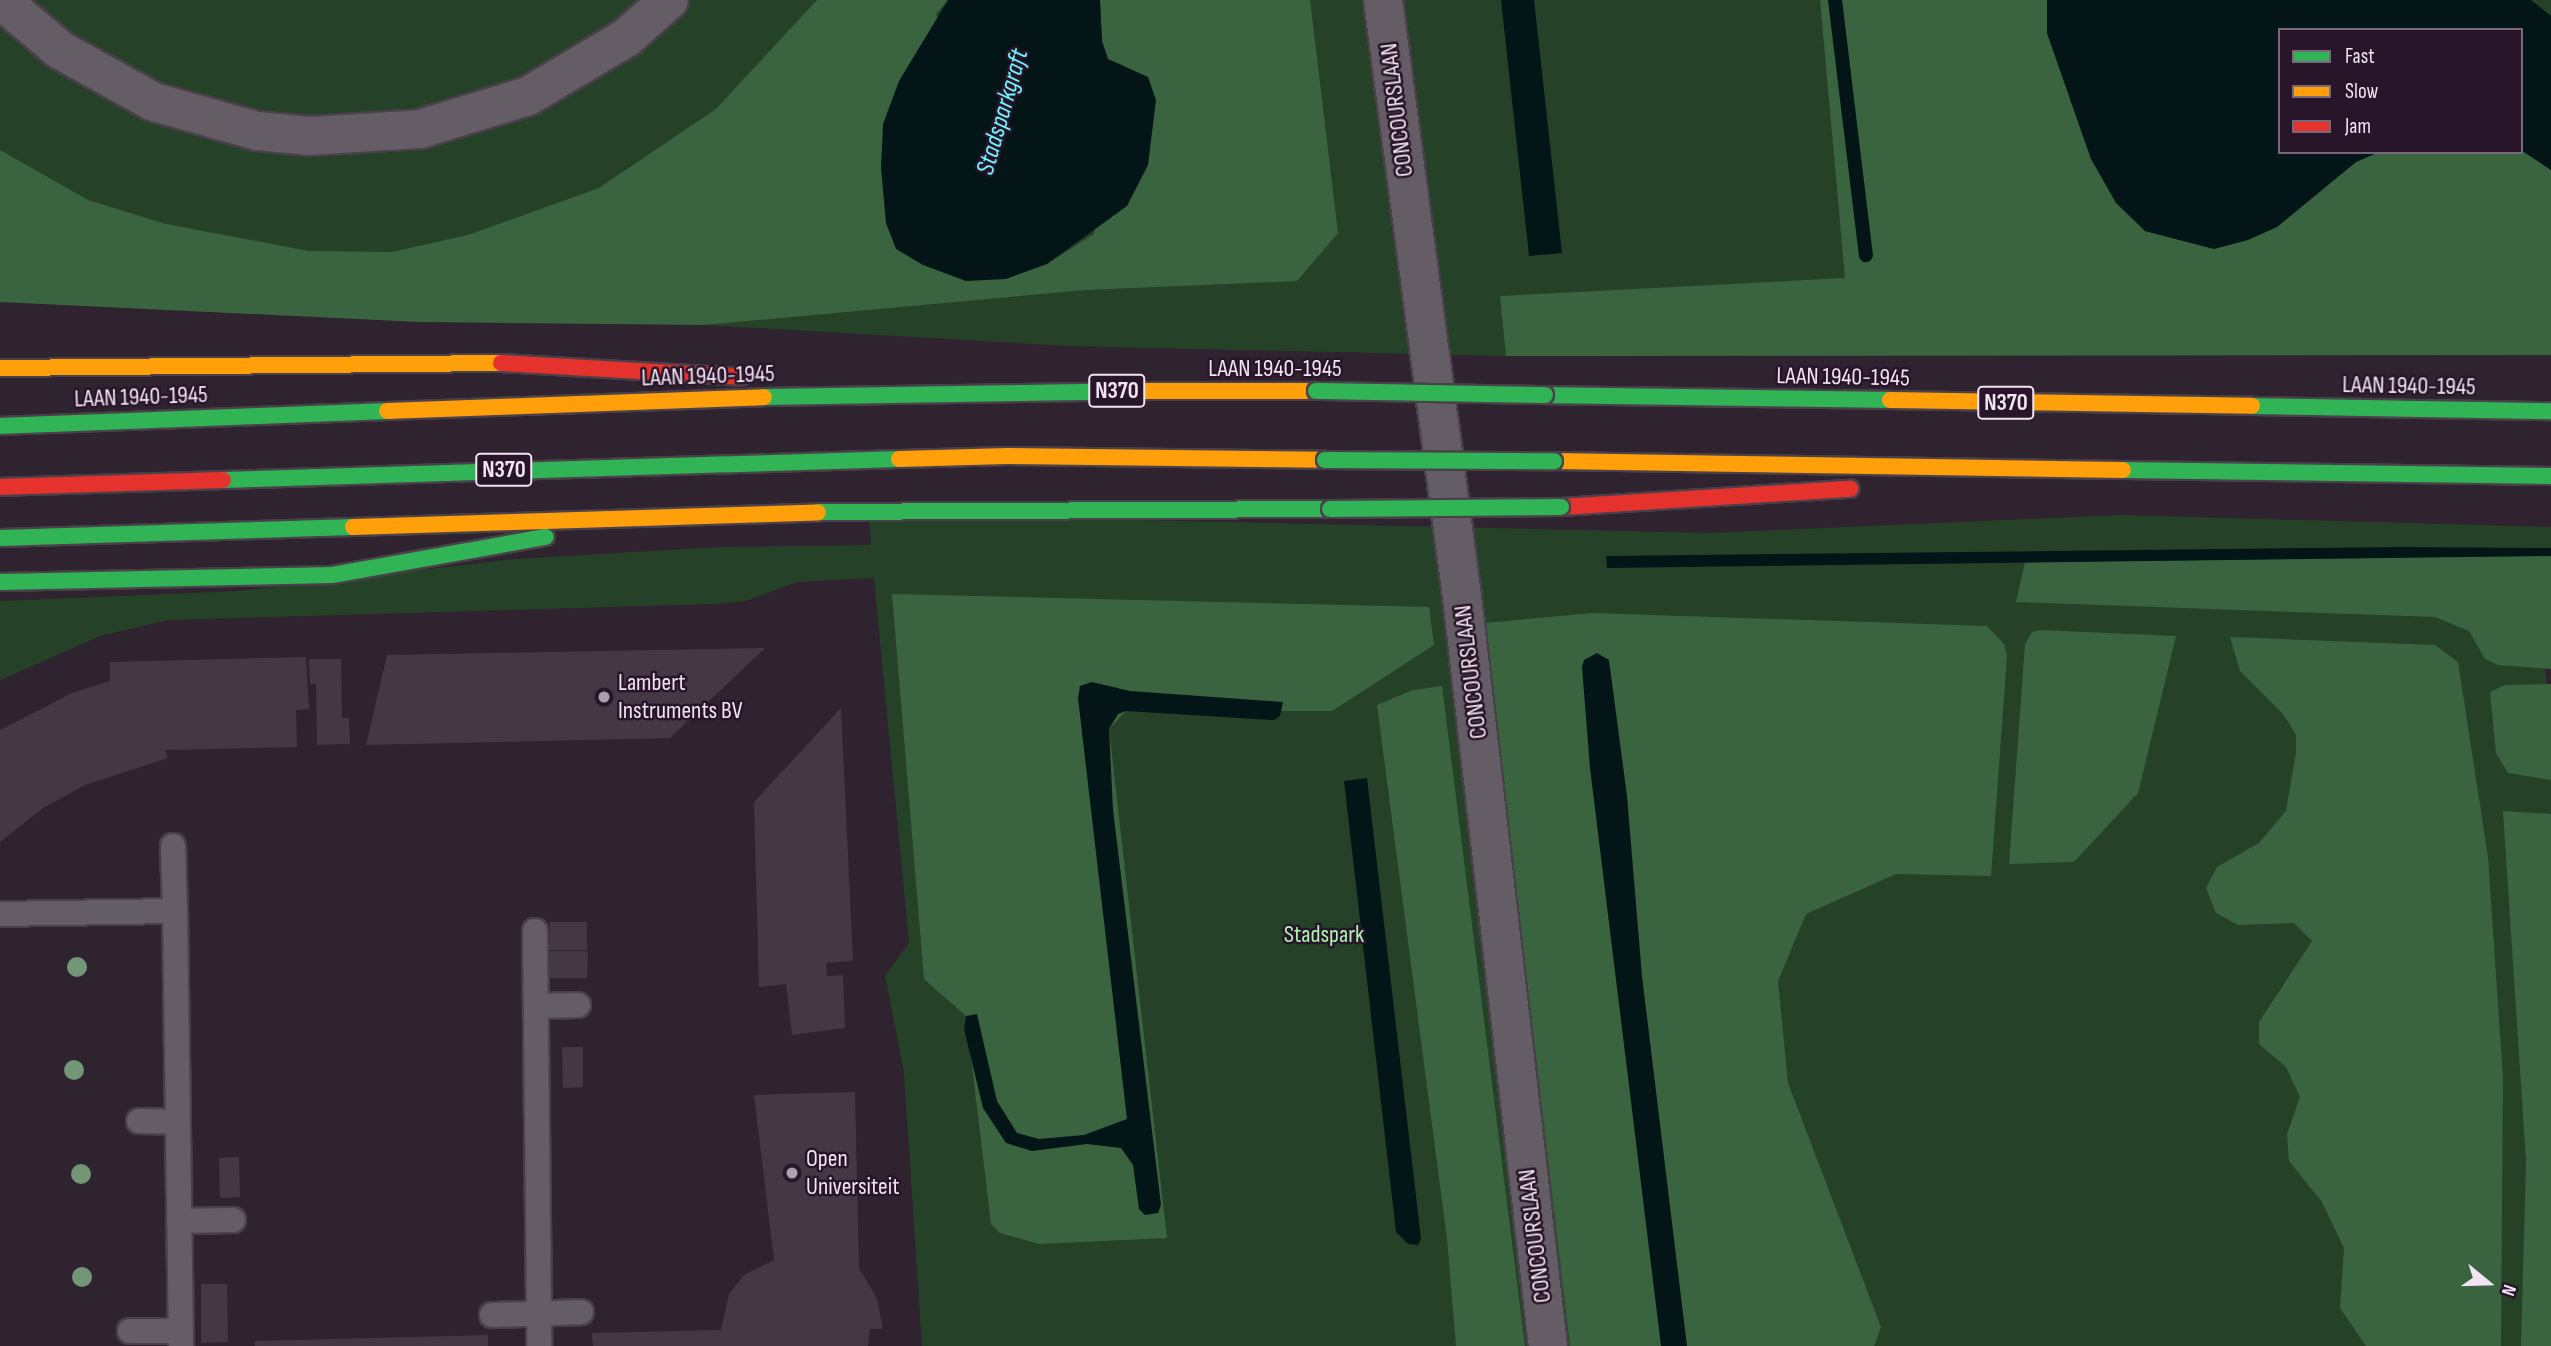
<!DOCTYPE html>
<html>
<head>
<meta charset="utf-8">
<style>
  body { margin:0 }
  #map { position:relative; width:2551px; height:1346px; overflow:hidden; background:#2e232e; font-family:"Sofia Sans Condensed",sans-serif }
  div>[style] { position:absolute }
  .green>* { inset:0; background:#254229 }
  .forest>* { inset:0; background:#3a643f }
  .water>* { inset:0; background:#041518 }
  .stream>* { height:14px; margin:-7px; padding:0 7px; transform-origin:7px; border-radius:7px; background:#041518 }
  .building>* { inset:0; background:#443845 }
  .roads { filter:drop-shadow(2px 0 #4a404a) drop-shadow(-2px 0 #4a404a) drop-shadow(0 2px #4a404a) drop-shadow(0 -2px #4a404a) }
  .lane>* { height:24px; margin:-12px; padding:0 12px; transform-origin:12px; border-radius:12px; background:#655d65 }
  .street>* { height:38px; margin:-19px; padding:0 19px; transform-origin:19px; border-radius:19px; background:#655d65 }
  .fast>* { height:16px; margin:-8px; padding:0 8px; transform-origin:8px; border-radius:8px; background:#30b455 }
  .slow>* { height:16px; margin:-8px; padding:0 8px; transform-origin:8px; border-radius:8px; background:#ff9f0a }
  .jam>* { height:16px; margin:-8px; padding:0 8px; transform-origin:8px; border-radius:8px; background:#e5322d }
  .bridges { filter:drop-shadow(2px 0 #4a404a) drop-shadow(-2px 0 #4a404a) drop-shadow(0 2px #4a404a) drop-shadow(0 -2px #4a404a) }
  .fast-bridge>* { height:16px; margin:-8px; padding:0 8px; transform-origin:8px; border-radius:8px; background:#30b455 }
  .trees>* { width:20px; height:20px; margin:-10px; border-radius:50%; background:#739676 }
  .dots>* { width:19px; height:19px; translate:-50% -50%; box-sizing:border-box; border:4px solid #281529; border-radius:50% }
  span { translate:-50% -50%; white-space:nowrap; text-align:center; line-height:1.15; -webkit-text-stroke:5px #281529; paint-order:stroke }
  .shield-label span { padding:2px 5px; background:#281529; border:2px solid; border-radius:5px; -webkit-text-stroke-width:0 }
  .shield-label { font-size:23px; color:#f2e4f2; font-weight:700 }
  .street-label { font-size:24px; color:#f2e4f2 }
  .poi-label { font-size:24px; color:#f2e4f2 }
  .left { translate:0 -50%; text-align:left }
  .park-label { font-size:24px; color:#abf5b1 }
  .water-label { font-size:26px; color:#6ef6fe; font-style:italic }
  .legend { position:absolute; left:2278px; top:28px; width:245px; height:126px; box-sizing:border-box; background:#281529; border:2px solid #796879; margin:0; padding:9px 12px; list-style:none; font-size:21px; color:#f2e4f2 }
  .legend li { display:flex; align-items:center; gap:14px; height:35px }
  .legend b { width:35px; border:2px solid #796879 }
  .north { position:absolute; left:2453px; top:1248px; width:70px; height:70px; -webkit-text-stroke:5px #281529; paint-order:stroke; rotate:109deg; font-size:19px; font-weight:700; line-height:28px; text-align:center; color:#f2e4f2 }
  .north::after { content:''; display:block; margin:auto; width:24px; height:32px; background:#f2e4f2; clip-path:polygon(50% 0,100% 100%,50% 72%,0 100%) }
</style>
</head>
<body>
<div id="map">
  <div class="green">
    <i style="clip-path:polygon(evenodd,0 0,2551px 0,2551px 355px,1506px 356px,1069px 346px,704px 325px,826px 313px,0 255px,0 0,2280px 30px,2521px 30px,2521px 152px,2280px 152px,2280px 30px)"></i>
    <i style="clip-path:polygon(869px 514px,1710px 533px,2122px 515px,2551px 527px,2551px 548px,2383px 548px,2534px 552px,2551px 730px,2551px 1346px,922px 1346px,904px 1072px,885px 976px,909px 943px,874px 578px,797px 582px,746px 601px,713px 604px,169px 620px,100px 636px,0 680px,0 601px,239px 591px,516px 559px,720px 547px,871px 545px)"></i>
  </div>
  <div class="forest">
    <i style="clip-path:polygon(817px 0,948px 0,936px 14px,1047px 264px,1094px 234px,1125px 66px,1108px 60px,1102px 41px,1100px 0,1310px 0,1338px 233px,1297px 281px,1085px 290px,704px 325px,419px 322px,0 302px,0 150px,88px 200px,166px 224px,309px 251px,392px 252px,468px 235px,599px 188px,716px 109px)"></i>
    <i style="clip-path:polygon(1820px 0,2047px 0,2047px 33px,2091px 159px,2145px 231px,2214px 249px,2277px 227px,2356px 162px,2379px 152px,2521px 150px,2551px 170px,2551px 355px,1506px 356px,1500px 296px,1845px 278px)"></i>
    <i style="clip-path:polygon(2551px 556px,2551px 669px,2498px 665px,2485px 659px,2469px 631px,2435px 617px,2016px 602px,2025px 562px)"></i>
    <i style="clip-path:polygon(892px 594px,1429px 607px,1434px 645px,1332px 711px,1126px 711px,1109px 729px,1167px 1238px,1039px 1244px,1000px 1233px,991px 1224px,966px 1016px,924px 979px)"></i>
    <i style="clip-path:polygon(1592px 613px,1987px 626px,2004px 644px,2007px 656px,1991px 876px,1896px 874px,1806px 914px,1778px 981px,1788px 1083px,1881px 1327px,1874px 1346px,1570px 1346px,1485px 623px)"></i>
    <i style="clip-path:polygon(2040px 630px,2176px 636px,2138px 793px,2074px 862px,2009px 864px,2025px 644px,2032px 632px)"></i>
    <i style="clip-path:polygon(2230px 637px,2435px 645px,2458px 662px,2488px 857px,2503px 1078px,2501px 1346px,2366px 1346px,2340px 1308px,2344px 1248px,2322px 1202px,2289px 1161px,2287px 1134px,2300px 1097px,2286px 1067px,2259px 1044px,2259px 1022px,2312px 941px,2294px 923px,2238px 925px,2216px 913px,2206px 888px,2217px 867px,2259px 843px,2286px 811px,2296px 753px,2296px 735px,2283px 714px,2240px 671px)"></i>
    <i style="clip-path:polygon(2551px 684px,2551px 780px,2508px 773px,2496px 753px,2490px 692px,2505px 685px)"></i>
    <i style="clip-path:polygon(1442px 686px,1525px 1346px,1456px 1346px,1447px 1239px,1377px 705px,1413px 690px)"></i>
    <i style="clip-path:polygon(2503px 811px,2551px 814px,2551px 1346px,2521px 1346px,2526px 1161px)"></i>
  </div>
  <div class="water">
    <i style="clip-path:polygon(948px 0,1100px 0,1102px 41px,1108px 59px,1148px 77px,1156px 100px,1148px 165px,1127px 206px,1047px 264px,1006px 279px,966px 281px,923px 265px,896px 249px,886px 223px,881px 168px,883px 124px,899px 81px)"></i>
    <i style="clip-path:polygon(1501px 0,1534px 0,1562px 253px,1529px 256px)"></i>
    <i style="clip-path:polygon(2047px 0,2531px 0,2551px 16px,2551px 170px,2521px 150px,2521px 30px,2280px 30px,2280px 152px,2379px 152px,2356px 162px,2277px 227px,2248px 240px,2214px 249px,2145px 231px,2116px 203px,2091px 159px,2047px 33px)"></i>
    <i style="clip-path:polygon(2403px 547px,2551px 548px,2551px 556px,1607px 568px,1606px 556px)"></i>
    <i style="clip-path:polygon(1597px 653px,1609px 660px,1627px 796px,1642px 976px,1687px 1346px,1661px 1346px,1590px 768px,1582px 667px,1584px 660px)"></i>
    <i style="clip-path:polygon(1092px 682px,1130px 691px,1283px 702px,1280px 716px,1274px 720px,1126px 711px,1118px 714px,1109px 729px,1113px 810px,1161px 1205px,1158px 1213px,1145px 1215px,1139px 1209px,1133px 1165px,1121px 1148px,1087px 1144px,1032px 1151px,1006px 1143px,983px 1108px,964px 1029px,966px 1016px,977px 1014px,997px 1101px,1017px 1133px,1039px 1139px,1084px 1135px,1127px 1119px,1078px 698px,1080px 686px)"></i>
    <i style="clip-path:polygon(1367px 778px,1421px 1239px,1418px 1245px,1408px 1244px,1396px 1232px,1344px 781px)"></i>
  </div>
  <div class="stream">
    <i style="left:1835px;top:0;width:257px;rotate:83.1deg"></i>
  </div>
  <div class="building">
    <i style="clip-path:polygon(765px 648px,670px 738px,366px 745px,387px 655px)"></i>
    <i style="clip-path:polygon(306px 657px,309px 709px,296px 710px,297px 747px,165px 750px,168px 758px,85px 785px,43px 808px,0 842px,0 730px,72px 693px,110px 681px,110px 662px)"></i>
    <i style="clip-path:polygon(309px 659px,341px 659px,342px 718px,349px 718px,350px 744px,317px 745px,316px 684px,310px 684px)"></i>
    <i style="clip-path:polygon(841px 708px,853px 961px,826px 963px,827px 976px,843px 975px,845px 1028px,792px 1035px,786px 984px,759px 987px,754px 802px)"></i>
    <i style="clip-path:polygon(550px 922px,587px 922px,587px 950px,549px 950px)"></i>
    <i style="clip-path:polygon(550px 951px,588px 951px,587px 978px,549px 978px)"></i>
    <i style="clip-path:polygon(562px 1047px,583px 1047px,583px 1087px,563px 1088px)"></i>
    <i style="clip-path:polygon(855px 1092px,859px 1268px,877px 1299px,882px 1324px,882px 1329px,870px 1329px,868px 1346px,593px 1346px,592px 1333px,721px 1330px,729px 1294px,744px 1275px,774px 1260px,754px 1095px)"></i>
    <i style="clip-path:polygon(239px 1157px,240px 1197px,220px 1198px,219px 1158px)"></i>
    <i style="clip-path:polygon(201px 1284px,227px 1284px,228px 1342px,201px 1343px)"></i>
    <i style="clip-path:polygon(488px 1335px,488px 1346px,255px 1346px,255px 1341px)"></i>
  </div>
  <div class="roads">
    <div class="lane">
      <i style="left:173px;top:846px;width:65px;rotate:88.2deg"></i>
      <i style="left:0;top:914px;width:175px;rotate:-1deg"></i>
      <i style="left:175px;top:911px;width:435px;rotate:89.2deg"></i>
      <i style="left:535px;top:931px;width:415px;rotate:89.4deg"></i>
      <i style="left:536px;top:1006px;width:42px;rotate:-1.4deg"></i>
      <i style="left:139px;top:1121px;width:39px;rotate:1deg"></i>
      <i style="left:179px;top:1221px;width:54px;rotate:-1.1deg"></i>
      <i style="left:492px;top:1315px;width:89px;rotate:-1.9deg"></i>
      <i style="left:130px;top:1331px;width:50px"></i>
    </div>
    <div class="street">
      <i style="left:1px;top:0;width:77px;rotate:40.3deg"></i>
      <i style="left:60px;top:50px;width:107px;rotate:29deg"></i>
      <i style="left:154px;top:102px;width:107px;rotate:15.7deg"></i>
      <i style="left:257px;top:131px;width:53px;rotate:5.4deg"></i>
      <i style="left:310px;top:136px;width:110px;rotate:-3.6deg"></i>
      <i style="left:420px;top:129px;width:113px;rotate:-17deg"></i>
      <i style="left:528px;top:96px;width:114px;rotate:-30.6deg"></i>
      <i style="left:626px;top:38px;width:57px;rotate:-41.5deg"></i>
      <i style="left:1383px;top:0;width:602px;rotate:82.46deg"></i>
      <i style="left:1462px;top:597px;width:754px;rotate:83.45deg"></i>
    </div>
    <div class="fast">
      <i style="left:1545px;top:395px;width:345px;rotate:0.8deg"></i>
      <i style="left:764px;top:397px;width:368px;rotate:-0.9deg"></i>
      <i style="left:2252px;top:406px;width:299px;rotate:1deg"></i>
      <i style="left:0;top:426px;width:387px;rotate:-2.2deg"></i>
      <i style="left:2123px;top:470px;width:428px;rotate:0.8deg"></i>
      <i style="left:223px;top:480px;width:676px;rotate:-1.78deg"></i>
      <i style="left:818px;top:512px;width:512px;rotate:-0.34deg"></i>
      <i style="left:0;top:538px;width:353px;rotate:-1.8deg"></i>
      <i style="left:0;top:582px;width:332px;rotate:-1.2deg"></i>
      <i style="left:332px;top:575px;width:217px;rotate:-10.1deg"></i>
    </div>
    <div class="slow">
      <i style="left:0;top:368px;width:501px;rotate:-0.57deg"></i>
      <i style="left:1132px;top:391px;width:184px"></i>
      <i style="left:1890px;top:400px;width:362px;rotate:0.9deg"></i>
      <i style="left:387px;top:411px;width:377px;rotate:-2.1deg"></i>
      <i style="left:899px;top:459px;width:109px;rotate:-1.6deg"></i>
      <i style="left:1008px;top:456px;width:317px;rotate:0.7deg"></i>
      <i style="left:1554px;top:461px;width:569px;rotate:0.91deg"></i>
      <i style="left:353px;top:527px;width:465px;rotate:-1.8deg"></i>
    </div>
    <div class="jam">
      <i style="left:501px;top:363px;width:241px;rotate:3.3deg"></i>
      <i style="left:0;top:487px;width:223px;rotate:-1.8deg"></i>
      <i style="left:1561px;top:507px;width:290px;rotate:-3.6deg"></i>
    </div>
  </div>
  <div class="bridges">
    <div class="fast-bridge">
      <i style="left:1316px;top:391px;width:229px;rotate:1deg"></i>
      <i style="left:1325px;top:460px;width:229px;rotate:0.3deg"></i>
      <i style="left:1330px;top:509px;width:231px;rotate:-0.5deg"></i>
    </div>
  </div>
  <div class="trees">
    <i style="left:77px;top:967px"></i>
    <i style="left:74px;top:1070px"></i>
    <i style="left:81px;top:1174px"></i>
    <i style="left:82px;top:1277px"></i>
  </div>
  <div class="dots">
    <i style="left:604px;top:697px;background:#ada0ad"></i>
    <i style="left:792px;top:1173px;background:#ada0ad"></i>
  </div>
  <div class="shield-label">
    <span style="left:1117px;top:391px">N370</span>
    <span style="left:2006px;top:403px">N370</span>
    <span style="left:504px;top:470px">N370</span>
  </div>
  <div class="street-label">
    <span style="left:1397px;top:110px;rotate:-97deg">CONCOURSLAAN</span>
    <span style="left:1275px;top:369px">LAAN 1940-1945</span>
    <span style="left:708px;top:376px;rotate:-2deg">LAAN 1940-1945</span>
    <span style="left:1843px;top:377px;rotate:1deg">LAAN 1940-1945</span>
    <span style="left:2409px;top:386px;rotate:1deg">LAAN 1940-1945</span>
    <span style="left:141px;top:397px;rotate:-2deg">LAAN 1940-1945</span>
    <span style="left:1471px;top:672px;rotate:-97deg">CONCOURSLAAN</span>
    <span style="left:1535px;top:1236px;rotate:-97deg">CONCOURSLAAN</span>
  </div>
  <div class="poi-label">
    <span class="left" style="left:618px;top:697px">Lambert<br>Instruments BV</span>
    <span class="left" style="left:806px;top:1173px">Open<br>Universiteit</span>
  </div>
  <div class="park-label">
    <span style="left:1324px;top:935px">Stadspark</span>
  </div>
  <div class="water-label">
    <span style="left:1003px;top:112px;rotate:-74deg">Stadsparkgraft</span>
  </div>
  <ul class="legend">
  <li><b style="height:9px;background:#30b455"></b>Fast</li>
  <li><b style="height:9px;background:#ff9f0a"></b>Slow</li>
  <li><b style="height:9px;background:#e5322d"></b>Jam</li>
  </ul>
  <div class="north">N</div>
</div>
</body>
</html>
